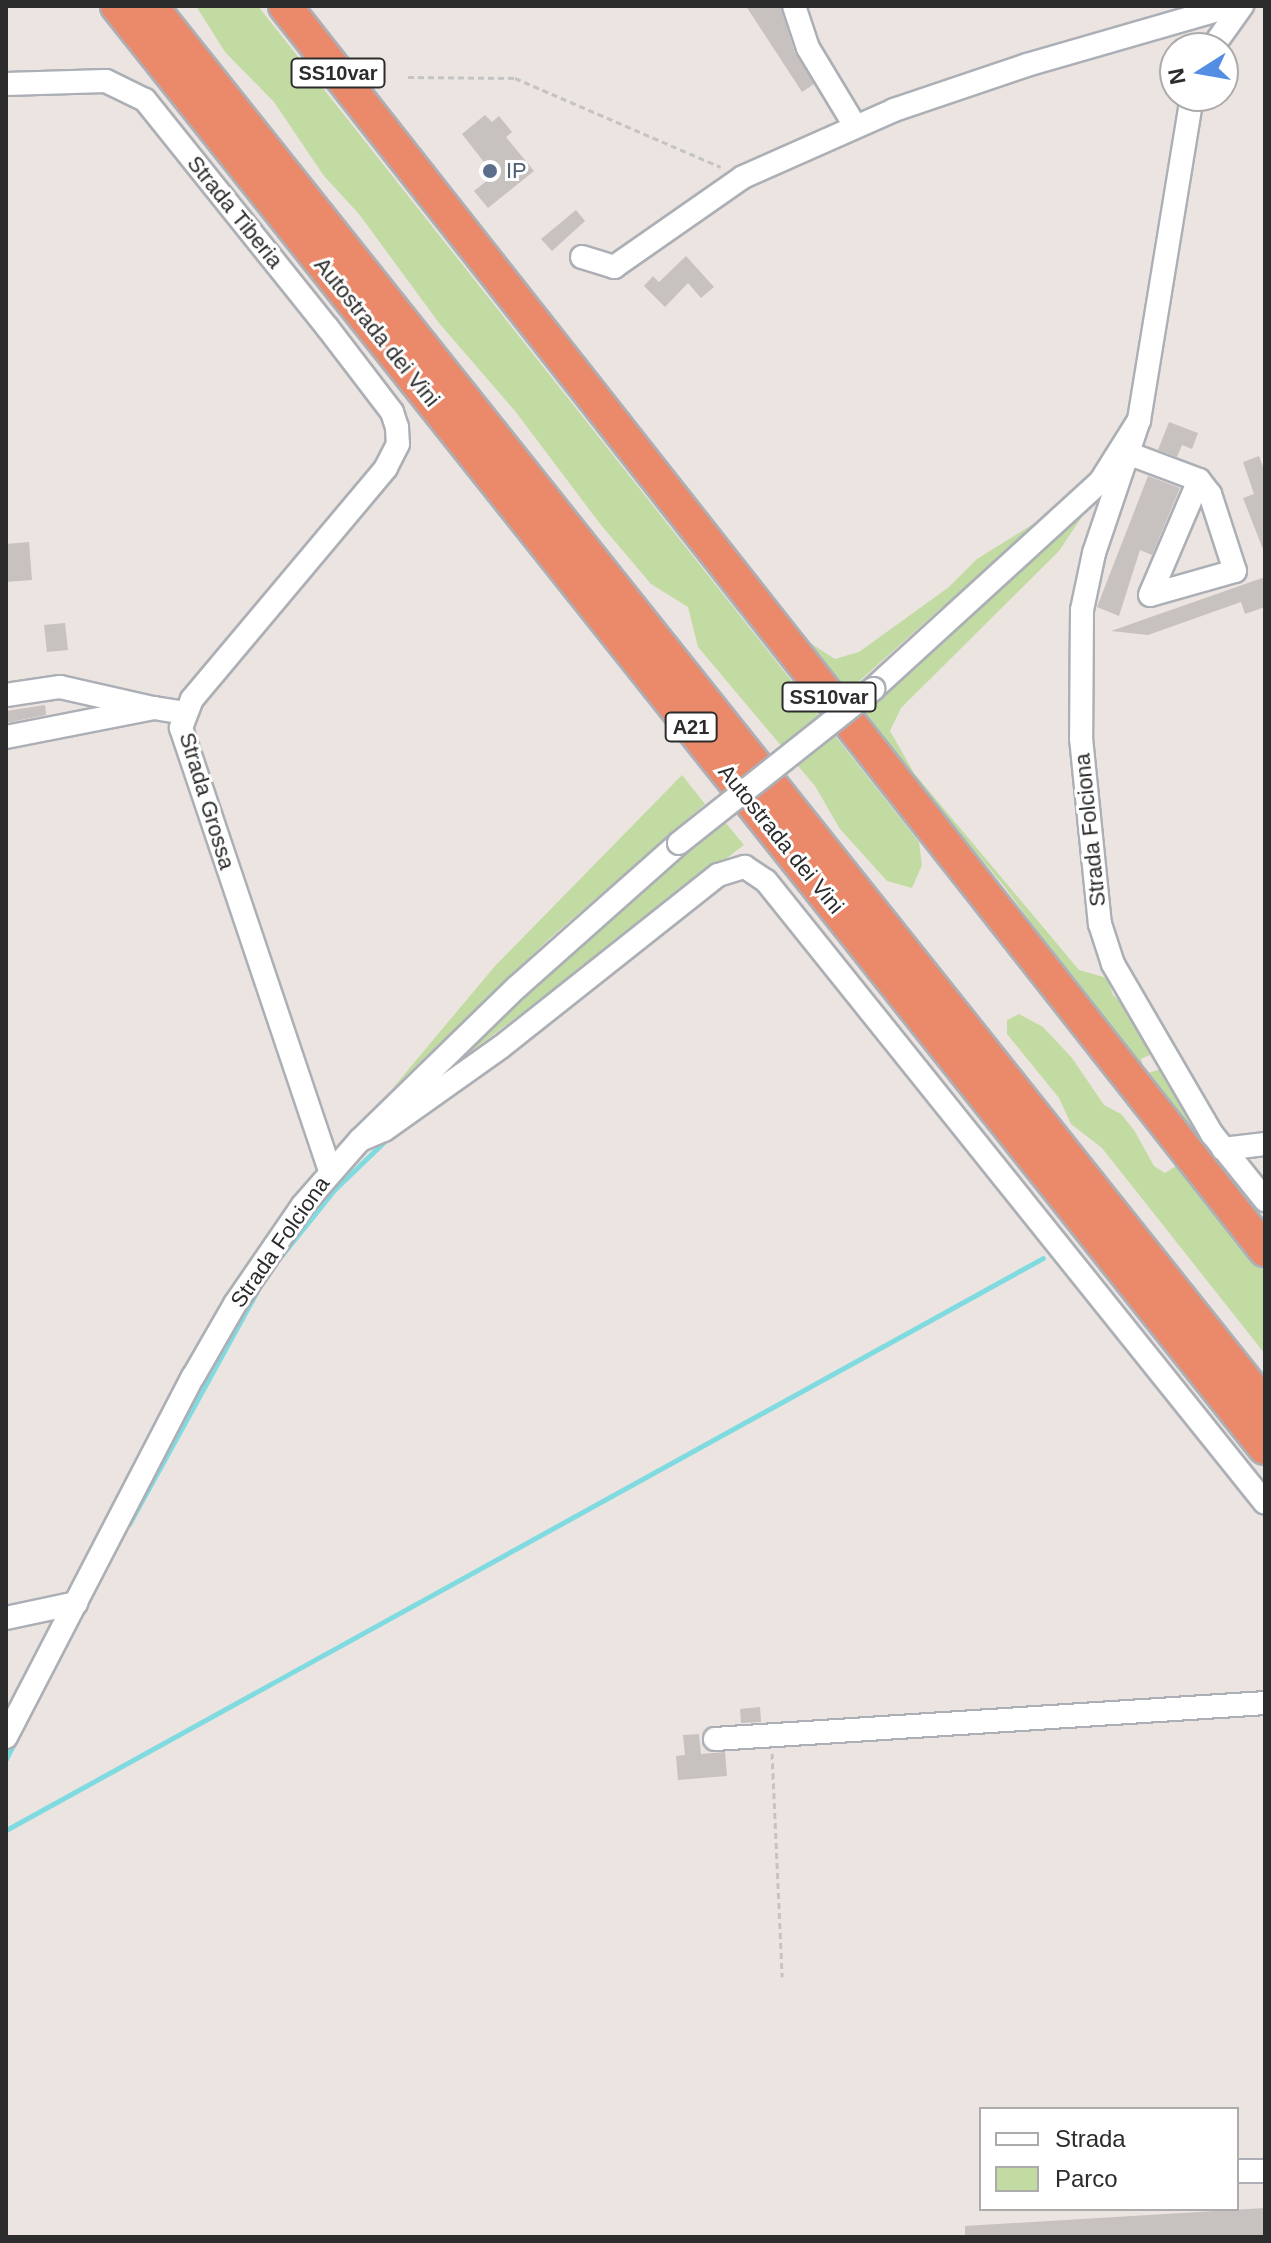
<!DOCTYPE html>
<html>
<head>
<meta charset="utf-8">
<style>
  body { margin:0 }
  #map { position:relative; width:1271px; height:2243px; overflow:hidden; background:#ece4e0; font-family:Arial,sans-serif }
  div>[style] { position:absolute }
  .green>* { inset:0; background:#c2dba3 }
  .stream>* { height:5px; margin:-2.5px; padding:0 2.5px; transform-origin:2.5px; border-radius:2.5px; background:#80dbe1 }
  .building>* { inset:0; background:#c7c1bf }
  .path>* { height:3px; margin-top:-1.5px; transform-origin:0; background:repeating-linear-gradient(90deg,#c4c4c4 0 6px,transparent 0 10px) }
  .roads { filter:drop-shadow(2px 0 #acb0b6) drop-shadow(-2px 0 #acb0b6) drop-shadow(0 2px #acb0b6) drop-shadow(0 -2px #acb0b6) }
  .minor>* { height:22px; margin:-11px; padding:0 11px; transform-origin:11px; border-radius:11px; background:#fff }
  .highway>* { height:32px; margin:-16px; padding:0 16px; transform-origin:16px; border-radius:16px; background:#eb896b }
  .bridges { filter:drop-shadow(2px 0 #acb0b6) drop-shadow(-2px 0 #acb0b6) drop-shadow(0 2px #acb0b6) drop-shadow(0 -2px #acb0b6) }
  .minor-bridge>* { height:22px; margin:-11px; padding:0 11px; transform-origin:11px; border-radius:11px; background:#fff }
  .dots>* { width:22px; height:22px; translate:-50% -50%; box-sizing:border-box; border:4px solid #fff; border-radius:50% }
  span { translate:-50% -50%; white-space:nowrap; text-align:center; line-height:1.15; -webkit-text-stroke:6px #fff; paint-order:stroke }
  .shield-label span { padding:2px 6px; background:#fff; border:2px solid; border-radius:6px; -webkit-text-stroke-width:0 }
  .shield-label { font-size:20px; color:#2c2c2c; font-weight:700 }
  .service-label { font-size:22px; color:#4e5e75 }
  .left { translate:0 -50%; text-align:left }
  .street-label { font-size:22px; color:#2c2c2c }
  .frame { position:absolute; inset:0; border:8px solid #2c2c2c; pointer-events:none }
  .legend { position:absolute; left:979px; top:2107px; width:260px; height:104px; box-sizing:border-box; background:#fff; border:2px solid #ababab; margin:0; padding:10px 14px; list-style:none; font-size:24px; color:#2c2c2c }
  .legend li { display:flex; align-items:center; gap:16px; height:40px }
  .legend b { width:40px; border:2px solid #ababab }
  .north { position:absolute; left:1159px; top:32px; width:80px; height:80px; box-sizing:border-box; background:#fff; border:2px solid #ababab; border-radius:50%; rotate:259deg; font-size:22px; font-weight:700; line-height:32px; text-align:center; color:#2c2c2c }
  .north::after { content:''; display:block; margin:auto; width:28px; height:36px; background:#548de4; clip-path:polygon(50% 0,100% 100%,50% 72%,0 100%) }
</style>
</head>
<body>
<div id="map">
  <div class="green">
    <i style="clip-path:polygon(196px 6px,258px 6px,919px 842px,922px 865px,912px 888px,887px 881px,840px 829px,815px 786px,698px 647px,688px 607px,651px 584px,601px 525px,515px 411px,439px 323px,359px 214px,324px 176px,274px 102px,225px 52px)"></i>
    <i style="clip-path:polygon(1091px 503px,1059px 551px,901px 708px,890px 731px,914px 773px,1079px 970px,1107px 978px,1113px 995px,1128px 1008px,1154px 1053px,1141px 1059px,1145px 1074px,1161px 1069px,1172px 1081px,1216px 1160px,1163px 1101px,1004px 886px,862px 718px,901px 670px,922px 657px)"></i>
    <i style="clip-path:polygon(1051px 513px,972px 588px,941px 608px,846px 693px,799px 636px,835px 659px,859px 652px,949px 587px,977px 559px)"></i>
    <i style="clip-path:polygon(682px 775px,705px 804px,549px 939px,392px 1089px,495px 966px)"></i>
    <i style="clip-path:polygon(725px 822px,744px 845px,407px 1100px,560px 957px)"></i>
    <i style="clip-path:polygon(1019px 1014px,1043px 1027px,1072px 1058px,1104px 1105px,1121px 1114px,1134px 1130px,1154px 1166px,1165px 1173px,1176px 1166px,1197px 1183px,1239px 1246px,1265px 1272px,1265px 1354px,1102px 1148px,1071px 1124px,1059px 1098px,1007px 1034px,1007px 1020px)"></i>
  </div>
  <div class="stream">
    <i style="left:281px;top:1256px;width:85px;rotate:-51.2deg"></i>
    <i style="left:334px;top:1190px;width:71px;rotate:-43.9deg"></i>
    <i style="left:129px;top:1524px;width:266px;rotate:-61.2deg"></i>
    <i style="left:6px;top:1759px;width:20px;rotate:-63deg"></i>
    <i style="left:6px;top:1830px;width:1184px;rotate:-28.88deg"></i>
  </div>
  <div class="building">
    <i style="clip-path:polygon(746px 6px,780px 6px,795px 53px,814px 84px,802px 92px)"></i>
    <i style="clip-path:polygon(485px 115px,492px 122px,499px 116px,512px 132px,506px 137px,534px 171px,488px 208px,474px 191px,494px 175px,462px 134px)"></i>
    <i style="clip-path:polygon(576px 210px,585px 221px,552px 251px,541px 239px)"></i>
    <i style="clip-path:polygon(686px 256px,714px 287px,701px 298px,688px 283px,665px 307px,644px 286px,653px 276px,659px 282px)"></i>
    <i style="clip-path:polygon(1169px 422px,1198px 433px,1192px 449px,1182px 445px,1177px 457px,1158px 450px)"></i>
    <i style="clip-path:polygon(1259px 456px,1265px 472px,1264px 552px,1243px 498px,1254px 494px,1243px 462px)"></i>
    <i style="clip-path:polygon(1148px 476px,1180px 488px,1152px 555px,1140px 550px,1119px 616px,1097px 607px)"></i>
    <i style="clip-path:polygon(29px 542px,32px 580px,6px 582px,6px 544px)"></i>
    <i style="clip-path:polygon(1265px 577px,1265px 607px,1245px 614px,1241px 602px,1148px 635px,1111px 631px)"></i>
    <i style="clip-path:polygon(65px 623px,68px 650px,47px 652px,44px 625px)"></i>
    <i style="clip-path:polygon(45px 705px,46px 715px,6px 723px,6px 711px)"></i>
    <i style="clip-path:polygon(760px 1707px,761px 1722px,741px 1723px,740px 1709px)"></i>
    <i style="clip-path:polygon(699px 1734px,701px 1754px,725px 1752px,727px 1776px,678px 1780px,676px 1756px,685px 1755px,683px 1735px)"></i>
    <i style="clip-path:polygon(1265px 2208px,1265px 2237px,965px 2237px,965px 2226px)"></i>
  </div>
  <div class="path">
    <i style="left:408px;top:77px;width:107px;rotate:0.5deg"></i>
    <i style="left:515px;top:78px;width:224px;rotate:23.4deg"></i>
    <i style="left:772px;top:1753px;width:224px;rotate:87.4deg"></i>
  </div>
  <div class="roads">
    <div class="minor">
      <i style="left:794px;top:6px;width:44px;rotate:71.6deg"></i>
      <i style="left:808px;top:48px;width:91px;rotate:58.9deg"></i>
      <i style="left:1212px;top:48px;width:52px;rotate:-54.5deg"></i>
      <i style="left:6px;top:84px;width:100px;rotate:-1.7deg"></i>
      <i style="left:106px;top:81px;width:43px;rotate:26deg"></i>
      <i style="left:145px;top:100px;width:291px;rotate:51.3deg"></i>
      <i style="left:327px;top:327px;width:107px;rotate:52.6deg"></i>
      <i style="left:392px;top:412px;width:16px;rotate:72deg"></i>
      <i style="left:397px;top:427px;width:17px;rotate:87deg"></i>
      <i style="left:398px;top:444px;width:27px;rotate:117deg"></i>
      <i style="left:386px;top:468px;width:302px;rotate:130deg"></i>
      <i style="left:192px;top:699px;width:31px;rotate:111deg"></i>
      <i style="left:181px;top:728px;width:466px;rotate:71.4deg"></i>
      <i style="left:582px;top:257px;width:34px;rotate:17deg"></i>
      <i style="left:614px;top:267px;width:157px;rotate:-34.9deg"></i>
      <i style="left:743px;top:177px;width:165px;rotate:-23.9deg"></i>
      <i style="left:894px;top:110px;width:140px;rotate:-18.7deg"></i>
      <i style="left:1027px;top:65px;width:212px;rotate:-16.1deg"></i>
      <i style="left:1139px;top:420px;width:140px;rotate:108.7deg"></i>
      <i style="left:1094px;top:553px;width:58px;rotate:101.9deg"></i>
      <i style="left:1082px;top:610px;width:128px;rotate:90.4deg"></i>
      <i style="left:1081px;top:738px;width:187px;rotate:84.2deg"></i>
      <i style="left:1100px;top:924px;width:42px;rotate:72deg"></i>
      <i style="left:1113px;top:964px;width:197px;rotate:59.8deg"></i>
      <i style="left:1212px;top:1134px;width:85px;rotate:51.2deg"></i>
      <i style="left:1130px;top:454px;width:74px;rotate:20.6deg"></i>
      <i style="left:1199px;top:480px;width:18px;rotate:52deg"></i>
      <i style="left:1210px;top:494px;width:81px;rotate:72deg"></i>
      <i style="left:1235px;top:571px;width:88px;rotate:164.2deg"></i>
      <i style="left:1150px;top:595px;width:125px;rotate:-66.9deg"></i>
      <i style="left:873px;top:689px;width:307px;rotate:-42.4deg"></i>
      <i style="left:1100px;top:482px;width:73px;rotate:-57.8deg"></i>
      <i style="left:1139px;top:420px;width:328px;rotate:-80.7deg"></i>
      <i style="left:6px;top:695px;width:55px;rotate:-8.4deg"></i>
      <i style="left:60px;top:687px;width:95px;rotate:12.7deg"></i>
      <i style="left:6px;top:737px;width:151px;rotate:-11.1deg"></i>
      <i style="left:154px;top:708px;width:31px;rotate:9deg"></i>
      <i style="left:360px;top:1140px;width:26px;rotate:-23deg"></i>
      <i style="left:384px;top:1130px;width:143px;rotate:-35.4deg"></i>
      <i style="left:501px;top:1047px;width:277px;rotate:-38.4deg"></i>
      <i style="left:718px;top:875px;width:28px;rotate:-17deg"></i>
      <i style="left:745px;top:867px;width:25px;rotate:34deg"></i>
      <i style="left:766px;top:881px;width:797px;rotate:51.26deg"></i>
      <i style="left:1223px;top:1149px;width:42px;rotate:-6.8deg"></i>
      <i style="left:6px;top:1618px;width:72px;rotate:-12.1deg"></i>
      <i style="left:6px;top:1737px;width:406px;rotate:-62.6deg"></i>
      <i style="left:193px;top:1377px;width:84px;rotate:-60.1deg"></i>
      <i style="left:235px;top:1304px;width:120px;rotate:-55.5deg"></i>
      <i style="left:303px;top:1205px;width:86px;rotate:-48.8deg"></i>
      <i style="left:360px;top:1140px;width:219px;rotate:-44.3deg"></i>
      <i style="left:517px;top:987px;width:217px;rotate:-41.6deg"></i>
      <i style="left:715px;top:1739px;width:551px;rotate:-3.74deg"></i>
      <i style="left:1237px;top:2171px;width:28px"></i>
    </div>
    <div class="highway">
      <i style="left:117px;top:6px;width:1843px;rotate:51.48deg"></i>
      <i style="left:151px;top:6px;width:1788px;rotate:51.47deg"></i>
      <i style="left:285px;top:6px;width:1584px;rotate:51.77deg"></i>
    </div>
  </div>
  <div class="bridges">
    <div class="minor-bridge">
      <i style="left:679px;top:843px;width:248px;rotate:-38.4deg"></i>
    </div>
  </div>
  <div class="dots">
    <i style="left:490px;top:171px;background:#5c6f8a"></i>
  </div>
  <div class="shield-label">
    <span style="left:338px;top:73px">SS10var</span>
    <span style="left:829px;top:697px">SS10var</span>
    <span style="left:691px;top:727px">A21</span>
  </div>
  <div class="service-label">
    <span class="left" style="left:506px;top:171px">IP</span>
  </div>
  <div class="street-label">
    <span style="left:235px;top:212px;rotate:51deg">Strada Tiberia</span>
    <span style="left:377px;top:332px;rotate:51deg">Autostrada dei Vini</span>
    <span style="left:207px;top:801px;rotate:73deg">Strada Grossa</span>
    <span style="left:1090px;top:830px;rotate:-96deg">Strada Folciona</span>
    <span style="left:781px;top:839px;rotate:51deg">Autostrada dei Vini</span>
    <span style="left:280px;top:1242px;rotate:-55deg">Strada Folciona</span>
  </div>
  <div class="frame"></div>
  <ul class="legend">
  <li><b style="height:10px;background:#fff"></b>Strada</li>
  <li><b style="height:22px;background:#c2dba3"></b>Parco</li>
  </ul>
  <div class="north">N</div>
</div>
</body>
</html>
